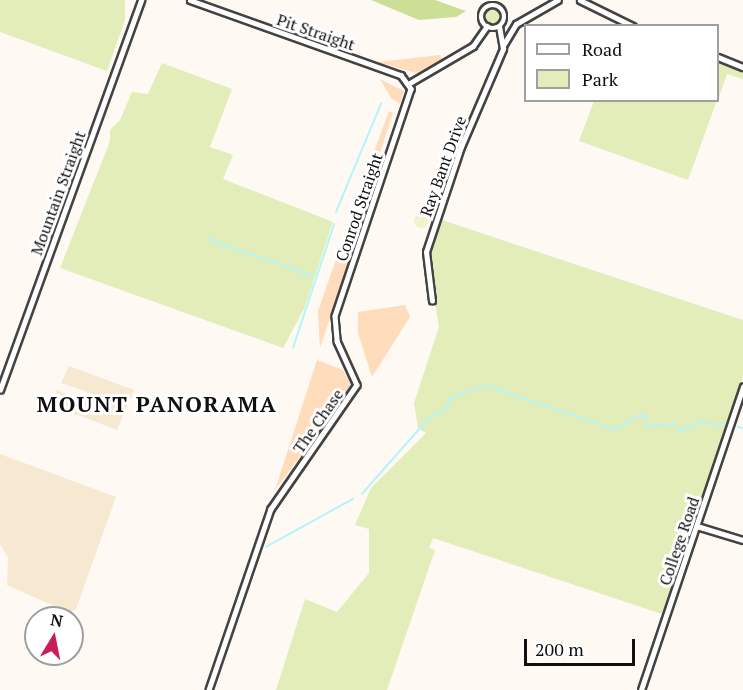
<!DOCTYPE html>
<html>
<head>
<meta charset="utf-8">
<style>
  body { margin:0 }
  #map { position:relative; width:743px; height:690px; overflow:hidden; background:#fff9f3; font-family:"PT Serif",serif }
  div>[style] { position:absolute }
  .farmland>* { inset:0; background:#f7e9d1 }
  .green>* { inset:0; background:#e3edb9 }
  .round { border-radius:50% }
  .forest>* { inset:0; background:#cddf97 }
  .sand>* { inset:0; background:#fedcbc }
  .pitch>* { inset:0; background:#f1f3cc }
  .stream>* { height:1.5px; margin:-0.75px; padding:0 0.75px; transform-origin:0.75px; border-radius:0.75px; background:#b4f5fa }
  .roads { filter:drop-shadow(2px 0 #434343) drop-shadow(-2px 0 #434343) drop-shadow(0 2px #434343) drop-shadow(0 -2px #434343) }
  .minor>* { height:4.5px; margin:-2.25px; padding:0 2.25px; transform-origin:2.25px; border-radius:2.25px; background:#fff }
  .minor>.ring { margin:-2.25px; padding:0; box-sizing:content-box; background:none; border:4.5px solid #fff; border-radius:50% }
  span { translate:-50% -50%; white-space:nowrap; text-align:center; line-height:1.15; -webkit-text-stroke:6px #fff; paint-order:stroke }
  .street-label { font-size:16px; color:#101010 }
  .district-label { font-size:22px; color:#101010; font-weight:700; letter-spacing:1.5px }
  .legend { position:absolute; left:524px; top:24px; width:195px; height:78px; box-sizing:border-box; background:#fff; border:2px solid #9f9f9f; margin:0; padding:8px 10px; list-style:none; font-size:18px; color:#101010 }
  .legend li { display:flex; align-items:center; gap:12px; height:30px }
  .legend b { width:30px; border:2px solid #9f9f9f }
  .north { position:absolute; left:24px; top:606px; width:60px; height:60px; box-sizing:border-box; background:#fff; border:2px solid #9f9f9f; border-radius:50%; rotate:10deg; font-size:16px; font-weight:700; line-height:24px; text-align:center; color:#101010 }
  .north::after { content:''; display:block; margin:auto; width:21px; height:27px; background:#ca1e59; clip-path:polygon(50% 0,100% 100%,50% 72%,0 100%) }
  .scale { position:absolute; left:524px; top:639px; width:111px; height:27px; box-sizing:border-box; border:3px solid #101010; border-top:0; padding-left:8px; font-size:18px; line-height:21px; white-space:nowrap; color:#101010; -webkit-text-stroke:4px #fff; paint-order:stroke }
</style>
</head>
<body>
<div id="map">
  <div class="farmland">
    <i style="clip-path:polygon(69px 366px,134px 390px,117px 430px,52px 405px,57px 390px,80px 399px,78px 408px,82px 400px,91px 402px,93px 394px,61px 383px)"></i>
    <i style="clip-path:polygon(0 454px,116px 497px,76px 609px,70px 613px,7px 585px,8px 558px,0 544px)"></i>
  </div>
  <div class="green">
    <i style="clip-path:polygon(0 0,125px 0,125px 20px,107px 71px,0 32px)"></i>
    <i class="round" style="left:485px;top:9px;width:16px;height:16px"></i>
    <i style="clip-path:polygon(718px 60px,743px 70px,743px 79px,727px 74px,718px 100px)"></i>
    <i style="clip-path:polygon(162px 63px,232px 89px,210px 147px,233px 155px,223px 179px,333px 222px,305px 307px,283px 348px,60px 268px,110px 141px,110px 130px,120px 120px,132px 92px,148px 94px)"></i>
    <i style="clip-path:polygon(717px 100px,688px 180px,579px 141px,594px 101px)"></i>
    <i style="clip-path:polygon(442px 220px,743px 320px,743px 377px,662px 614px,433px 538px,429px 548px,435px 550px,387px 690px,276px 690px,305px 599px,337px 612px,369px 573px,369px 529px,355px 525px,371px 488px,426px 433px,418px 428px,414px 403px,439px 327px,428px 262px)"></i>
  </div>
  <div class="forest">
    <i style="clip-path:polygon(371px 0,435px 0,466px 11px,456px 17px,419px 20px)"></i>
  </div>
  <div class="sand">
    <i style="clip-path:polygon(440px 55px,443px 60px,416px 73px,378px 62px)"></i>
    <i style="clip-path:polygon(380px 79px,404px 91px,400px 104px,391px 98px)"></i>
    <i style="clip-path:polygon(389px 111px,393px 113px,364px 203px,360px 190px)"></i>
    <i style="clip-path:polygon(346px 231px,357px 236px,320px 348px,318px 311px)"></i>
    <i style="clip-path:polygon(405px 305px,410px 317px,372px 377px,358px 333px,358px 312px)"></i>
    <i style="clip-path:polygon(317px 360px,343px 370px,350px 383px,348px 393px,275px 490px)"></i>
  </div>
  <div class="pitch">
    <i class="round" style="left:414px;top:214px;width:14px;height:14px"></i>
  </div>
  <div class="stream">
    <i style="left:336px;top:212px;width:117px;rotate:-67.4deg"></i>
    <i style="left:208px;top:239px;width:111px;rotate:19.4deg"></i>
    <i style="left:293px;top:348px;width:130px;rotate:-71.6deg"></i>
    <i style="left:738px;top:427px;width:5px;rotate:11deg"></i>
    <i style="left:362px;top:494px;width:103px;rotate:-48.6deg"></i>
    <i style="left:430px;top:417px;width:21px;rotate:-29deg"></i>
    <i style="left:448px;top:407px;width:7px;rotate:-90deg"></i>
    <i style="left:448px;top:400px;width:30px;rotate:-23deg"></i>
    <i style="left:476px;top:388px;width:13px;rotate:-9deg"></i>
    <i style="left:489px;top:386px;width:133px;rotate:19.2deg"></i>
    <i style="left:615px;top:430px;width:26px;rotate:-32deg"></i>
    <i style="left:637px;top:416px;width:9px"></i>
    <i style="left:646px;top:416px;width:10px;rotate:84deg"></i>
    <i style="left:647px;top:426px;width:27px;rotate:-4deg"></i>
    <i style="left:674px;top:424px;width:10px;rotate:45deg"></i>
    <i style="left:681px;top:431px;width:22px;rotate:-27deg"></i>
    <i style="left:701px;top:421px;width:25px;rotate:12deg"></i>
    <i style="left:266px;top:547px;width:99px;rotate:-28.9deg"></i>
  </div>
  <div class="roads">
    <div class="minor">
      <i style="left:190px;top:0;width:224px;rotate:19.6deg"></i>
      <i style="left:401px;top:75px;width:17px;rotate:54deg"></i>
      <i style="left:411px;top:89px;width:239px;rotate:108.5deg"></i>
      <i style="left:335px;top:316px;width:25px;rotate:85deg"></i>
      <i style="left:337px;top:341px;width:48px;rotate:65.6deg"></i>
      <i style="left:357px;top:385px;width:151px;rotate:124.7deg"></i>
      <i style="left:271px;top:509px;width:191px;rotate:108.9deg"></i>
      <i style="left:580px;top:0;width:59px;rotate:26.1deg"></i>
      <i class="ring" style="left:481px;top:5px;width:19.5px;height:19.5px"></i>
      <i style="left:504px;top:44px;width:23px;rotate:-59deg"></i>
      <i style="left:516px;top:24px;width:48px;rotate:-29.7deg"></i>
      <i style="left:718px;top:57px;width:27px;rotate:22deg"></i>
      <i style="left:410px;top:83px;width:73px;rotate:-30.4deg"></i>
      <i style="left:473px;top:46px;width:24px;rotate:-55deg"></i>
      <i style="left:432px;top:301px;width:49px;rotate:-97deg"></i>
      <i style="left:426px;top:252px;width:111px;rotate:-71.6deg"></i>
      <i style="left:461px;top:147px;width:107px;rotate:-66.8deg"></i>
      <i style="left:503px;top:49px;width:22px;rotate:-100deg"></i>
      <i style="left:0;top:390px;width:415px;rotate:-70.1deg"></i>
      <i style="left:697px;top:526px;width:48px;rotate:16.9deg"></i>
      <i style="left:641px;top:690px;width:320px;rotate:-71.4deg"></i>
    </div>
  </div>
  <div class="street-label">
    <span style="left:316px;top:32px;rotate:19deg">Pit Straight</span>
    <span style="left:443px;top:166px;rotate:-70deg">Ray Bant Drive</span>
    <span style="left:58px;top:193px;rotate:-70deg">Mountain Straight</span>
    <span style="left:359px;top:207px;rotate:-71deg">Conrod Straight</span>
    <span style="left:318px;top:421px;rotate:-55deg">The Chase</span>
    <span style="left:679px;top:541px;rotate:-71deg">College Road</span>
  </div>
  <div class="district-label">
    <span style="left:157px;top:404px">MOUNT PANORAMA</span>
  </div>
  <ul class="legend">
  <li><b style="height:8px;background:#fff"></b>Road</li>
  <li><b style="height:16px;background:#e3edb9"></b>Park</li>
  </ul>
  <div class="north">N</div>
  <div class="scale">200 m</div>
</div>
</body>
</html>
